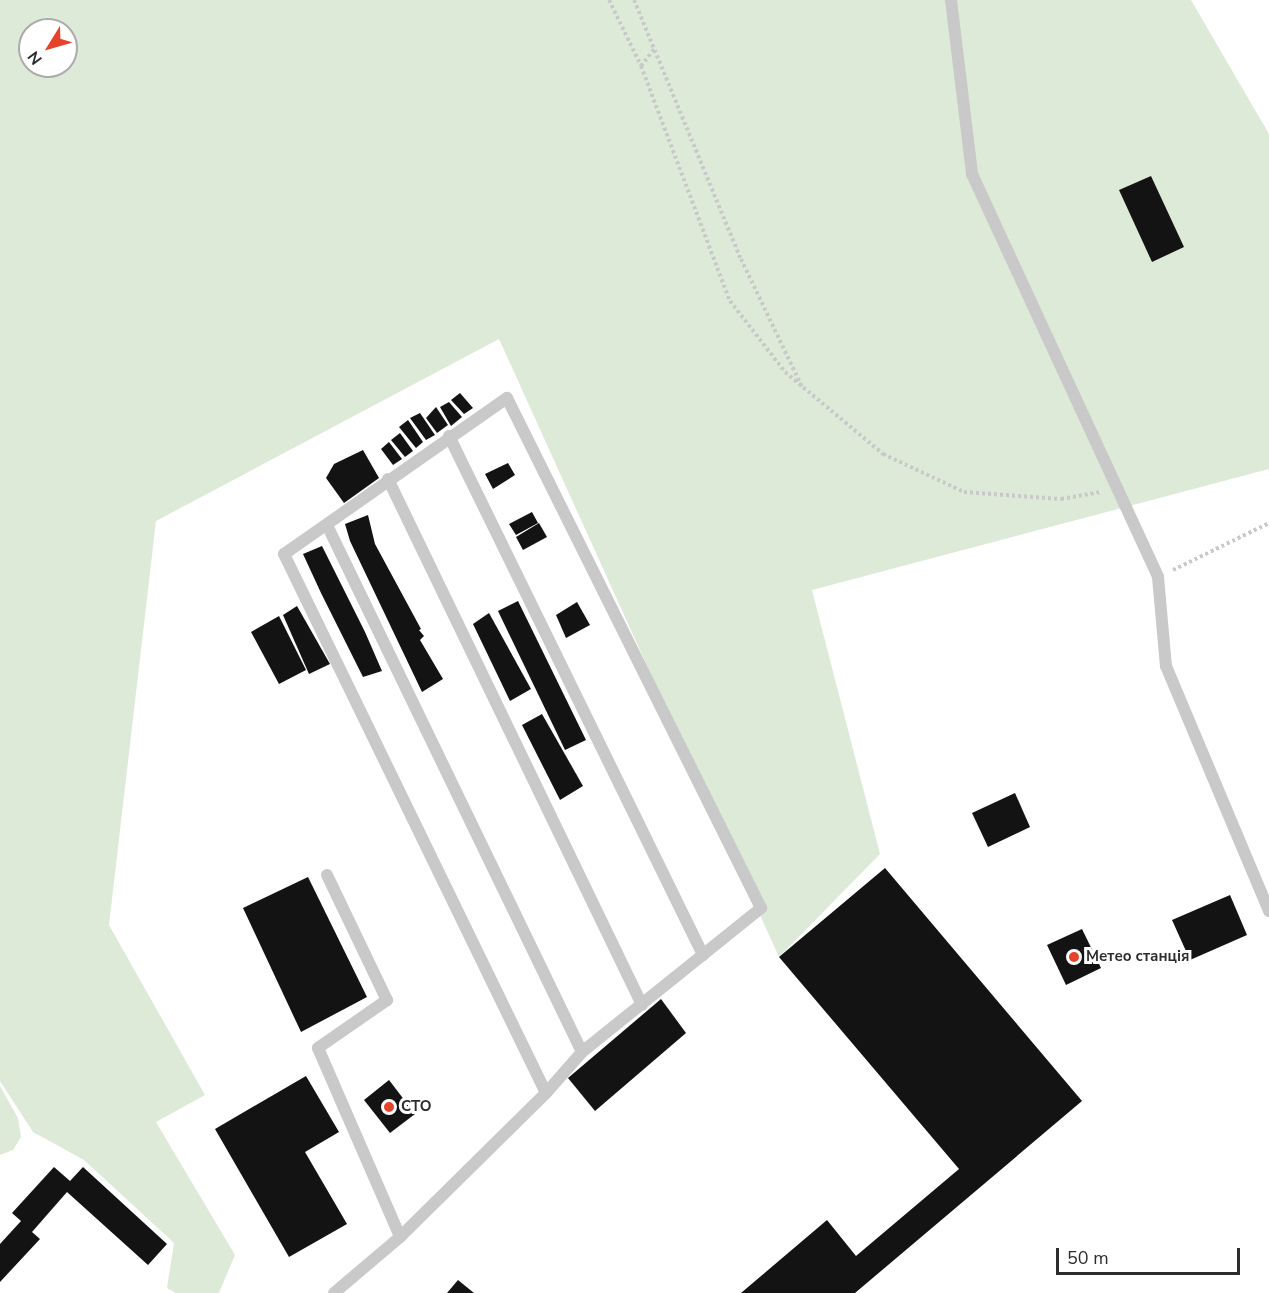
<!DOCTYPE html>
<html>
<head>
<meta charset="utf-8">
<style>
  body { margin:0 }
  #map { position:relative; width:1269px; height:1293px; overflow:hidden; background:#fff; font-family:"Nunito Sans",sans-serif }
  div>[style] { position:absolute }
  .green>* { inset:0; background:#deead8 }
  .building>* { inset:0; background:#131313 }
  .path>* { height:4px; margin-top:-2px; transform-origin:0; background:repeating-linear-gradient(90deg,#c9c9c9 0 3px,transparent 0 6px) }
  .lane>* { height:12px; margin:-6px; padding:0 6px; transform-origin:6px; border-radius:6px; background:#c9c9c9 }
  .dots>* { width:16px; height:16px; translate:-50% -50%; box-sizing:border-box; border:3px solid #fff; border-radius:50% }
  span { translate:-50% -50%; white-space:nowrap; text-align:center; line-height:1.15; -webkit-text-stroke:6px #fff; paint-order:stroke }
  .poi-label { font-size:15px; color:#2c2c2c; font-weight:700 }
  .left { translate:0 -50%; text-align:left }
  .north { position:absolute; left:18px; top:18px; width:60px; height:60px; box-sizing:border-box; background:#fff; border:2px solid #ababab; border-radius:50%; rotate:233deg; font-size:16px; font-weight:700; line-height:24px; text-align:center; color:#2c2c2c }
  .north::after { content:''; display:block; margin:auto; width:21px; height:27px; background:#e6432a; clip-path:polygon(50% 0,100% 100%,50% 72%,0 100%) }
  .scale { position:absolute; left:1056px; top:1248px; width:184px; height:27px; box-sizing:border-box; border:3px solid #2c2c2c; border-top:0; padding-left:8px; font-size:18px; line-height:21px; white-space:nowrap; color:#2c2c2c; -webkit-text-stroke:4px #fff; paint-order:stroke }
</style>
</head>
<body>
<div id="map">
  <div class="green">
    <i style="clip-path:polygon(evenodd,0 0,1191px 0,1269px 134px,1269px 469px,812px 590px,880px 854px,779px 957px,499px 339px,156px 521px,109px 925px,205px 1095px,156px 1122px,235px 1255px,219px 1293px,176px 1293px,167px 1288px,174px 1243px,84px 1160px,33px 1132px,0 1081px,0 0,30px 30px,66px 30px,66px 66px,30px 66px,30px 30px)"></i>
    <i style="clip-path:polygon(0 1086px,18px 1118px,21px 1137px,13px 1150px,0 1155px)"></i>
  </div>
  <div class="building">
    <i style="clip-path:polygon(1151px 176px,1184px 247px,1152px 262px,1119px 190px)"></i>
    <i style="clip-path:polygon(460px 393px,473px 408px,464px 414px,451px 400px)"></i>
    <i style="clip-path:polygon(449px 402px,462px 417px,451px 426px,440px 407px)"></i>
    <i style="clip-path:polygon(436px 407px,448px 425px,437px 433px,426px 418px)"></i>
    <i style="clip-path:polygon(420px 413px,435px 435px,426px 440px,410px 418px)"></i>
    <i style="clip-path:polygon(408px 420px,423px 442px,416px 448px,399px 427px)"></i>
    <i style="clip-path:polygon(400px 433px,413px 451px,405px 457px,391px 440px)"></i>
    <i style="clip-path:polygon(389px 442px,402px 459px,393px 465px,381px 449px)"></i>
    <i style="clip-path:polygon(363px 450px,379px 478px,344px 503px,326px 478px,334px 464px)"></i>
    <i style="clip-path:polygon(508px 463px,515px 475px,493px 489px,485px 474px)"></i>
    <i style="clip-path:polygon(532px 512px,538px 523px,516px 535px,509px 524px)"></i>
    <i style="clip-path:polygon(368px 515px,375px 544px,421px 629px,412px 634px,419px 630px,424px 636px,420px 640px,443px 679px,422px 692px,350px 541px,345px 524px)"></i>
    <i style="clip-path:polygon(539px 523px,547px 537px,523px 550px,516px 537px)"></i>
    <i style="clip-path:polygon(322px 546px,365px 632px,382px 671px,363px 677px,321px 593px,303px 554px)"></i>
    <i style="clip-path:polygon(518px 601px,586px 740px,565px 750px,498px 611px)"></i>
    <i style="clip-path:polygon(577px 602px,590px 625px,566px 638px,556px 615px)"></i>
    <i style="clip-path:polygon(297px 606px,330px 664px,309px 674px,283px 615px)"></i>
    <i style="clip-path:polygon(489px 613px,531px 689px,510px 701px,473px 624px)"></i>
    <i style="clip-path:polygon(279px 616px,306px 670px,279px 684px,251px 632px)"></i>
    <i style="clip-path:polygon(542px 714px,583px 786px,560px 800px,522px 725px)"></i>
    <i style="clip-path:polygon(1015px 793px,1030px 827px,988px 847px,972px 813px)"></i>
    <i style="clip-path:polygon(885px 868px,1082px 1101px,855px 1293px,741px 1293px,827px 1220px,856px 1256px,959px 1169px,779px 957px)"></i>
    <i style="clip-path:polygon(308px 877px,367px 997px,301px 1032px,243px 908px)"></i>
    <i style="clip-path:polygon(1230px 895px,1247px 935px,1190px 960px,1172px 920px)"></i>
    <i style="clip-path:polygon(1082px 929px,1101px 968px,1066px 985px,1047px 945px)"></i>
    <i style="clip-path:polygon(661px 999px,686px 1033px,595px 1111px,568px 1078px)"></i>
    <i style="clip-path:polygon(306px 1076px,339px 1132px,305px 1152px,347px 1224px,289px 1257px,215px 1129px)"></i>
    <i style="clip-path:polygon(389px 1080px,415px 1114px,390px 1133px,364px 1100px)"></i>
    <i style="clip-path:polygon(54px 1167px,70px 1181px,83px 1167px,167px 1244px,148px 1265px,67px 1192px,32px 1232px,40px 1239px,0 1282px,0 1244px,21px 1221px,12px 1213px)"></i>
    <i style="clip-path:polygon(458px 1280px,474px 1293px,447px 1293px)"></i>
  </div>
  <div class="path">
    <i style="left:609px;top:0;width:73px;rotate:64.1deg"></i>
    <i style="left:641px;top:66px;width:251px;rotate:69.3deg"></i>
    <i style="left:730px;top:301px;width:90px;rotate:52.2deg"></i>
    <i style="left:785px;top:372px;width:128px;rotate:39.9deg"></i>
    <i style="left:883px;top:454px;width:89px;rotate:25.1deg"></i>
    <i style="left:964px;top:492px;width:97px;rotate:4.1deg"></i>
    <i style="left:1061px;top:499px;width:39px;rotate:-10deg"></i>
    <i style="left:634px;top:0;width:280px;rotate:67.6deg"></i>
    <i style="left:741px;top:259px;width:142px;rotate:64.5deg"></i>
    <i style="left:641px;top:66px;width:23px;rotate:-52deg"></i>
    <i style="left:1173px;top:570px;width:107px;rotate:-26.1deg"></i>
  </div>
  <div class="lane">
    <i style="left:951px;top:0;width:175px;rotate:83.1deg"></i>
    <i style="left:972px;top:174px;width:444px;rotate:65.2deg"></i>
    <i style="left:1158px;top:577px;width:89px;rotate:84.9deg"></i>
    <i style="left:1166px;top:666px;width:266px;rotate:67.2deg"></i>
    <i style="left:449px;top:436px;width:578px;rotate:63.92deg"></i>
    <i style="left:388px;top:479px;width:584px;rotate:64.22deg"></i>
    <i style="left:327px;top:525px;width:585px;rotate:64.18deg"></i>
    <i style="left:327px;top:875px;width:139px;rotate:64.4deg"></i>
    <i style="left:387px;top:1000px;width:84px;rotate:145.2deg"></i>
    <i style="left:318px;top:1048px;width:206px;rotate:66.5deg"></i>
    <i style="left:334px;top:1293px;width:87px;rotate:-40.3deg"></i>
    <i style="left:400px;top:1237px;width:205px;rotate:-44.6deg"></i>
    <i style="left:546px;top:1093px;width:55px;rotate:-48.7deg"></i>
    <i style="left:582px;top:1052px;width:230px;rotate:-38.8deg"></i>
    <i style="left:761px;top:908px;width:570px;rotate:-116.48deg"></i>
    <i style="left:507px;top:398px;width:272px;rotate:145deg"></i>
    <i style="left:284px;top:554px;width:599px;rotate:64.08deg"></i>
  </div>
  <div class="dots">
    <i style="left:1074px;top:957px;background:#e6432a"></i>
    <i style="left:389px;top:1107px;background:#e6432a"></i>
  </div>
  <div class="poi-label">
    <span class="left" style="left:1086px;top:957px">Метео станція</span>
    <span class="left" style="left:401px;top:1107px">СТО</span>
  </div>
  <div class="north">N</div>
  <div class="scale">50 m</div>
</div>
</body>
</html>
